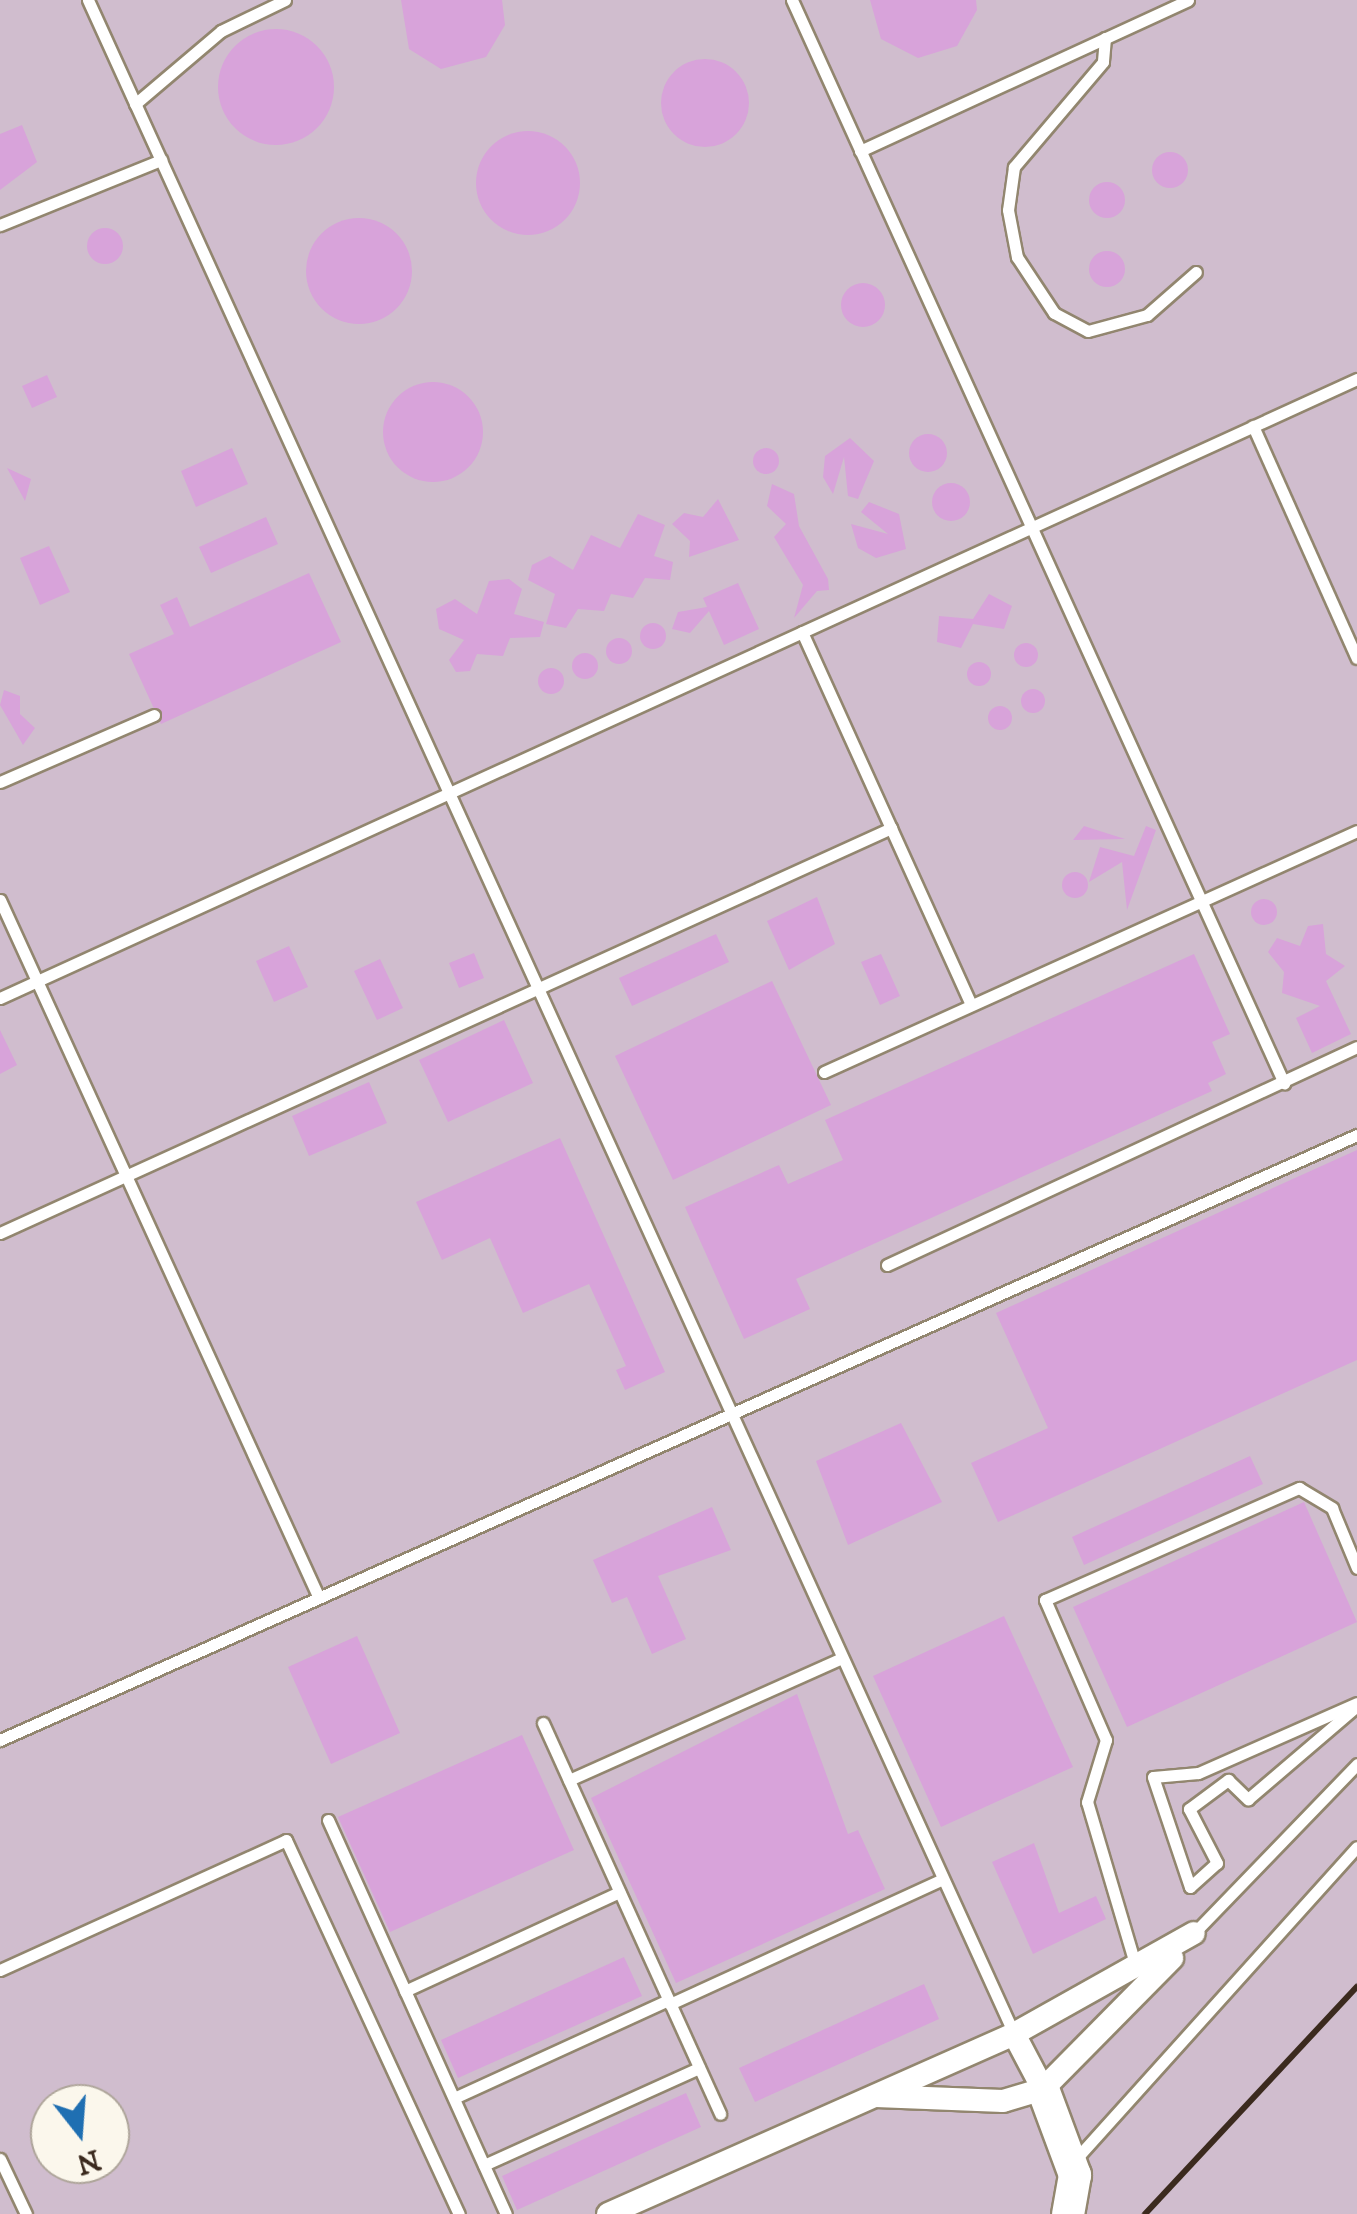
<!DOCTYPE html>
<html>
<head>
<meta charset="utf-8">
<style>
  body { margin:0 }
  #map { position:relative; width:1357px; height:2214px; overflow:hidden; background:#eae2c0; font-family:"IM FELL DW Pica",serif }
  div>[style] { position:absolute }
  .industrial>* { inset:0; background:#d0bdce }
  .building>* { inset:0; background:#d8a3da }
  .round { border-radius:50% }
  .roads { filter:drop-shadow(2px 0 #92866f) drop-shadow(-2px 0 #92866f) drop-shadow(0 2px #92866f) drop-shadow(0 -2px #92866f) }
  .service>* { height:11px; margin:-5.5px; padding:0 5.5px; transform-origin:5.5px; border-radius:5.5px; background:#fff }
  .minor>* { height:22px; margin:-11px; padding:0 11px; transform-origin:11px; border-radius:11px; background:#fff }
  .secondary>* { height:32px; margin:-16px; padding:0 16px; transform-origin:16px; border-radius:16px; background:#fff }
  .rail>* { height:6px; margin:-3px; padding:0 3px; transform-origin:3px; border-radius:3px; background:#3b2a1e }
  span { translate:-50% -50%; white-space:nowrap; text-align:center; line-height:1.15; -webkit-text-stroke:8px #fbf7ec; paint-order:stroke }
  .north { position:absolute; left:30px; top:2084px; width:100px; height:100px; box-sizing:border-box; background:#fbf7ec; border:2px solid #aea59a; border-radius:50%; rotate:163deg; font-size:28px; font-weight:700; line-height:40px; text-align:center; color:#3b2a1e }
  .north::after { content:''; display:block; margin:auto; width:35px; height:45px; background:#1f6fb2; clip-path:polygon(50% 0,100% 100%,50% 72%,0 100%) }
</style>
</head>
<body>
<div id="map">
  <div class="industrial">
    <i style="clip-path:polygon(evenodd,0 0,1357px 0,1357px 2214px,0 2214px,0 0,50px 2104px,110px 2104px,110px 2164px,50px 2164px,50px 2104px)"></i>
  </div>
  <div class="building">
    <i style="clip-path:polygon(401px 0,502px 0,505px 25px,486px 57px,441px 69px,409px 49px)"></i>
    <i style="clip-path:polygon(870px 0,976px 0,977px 10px,957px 46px,918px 58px,881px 39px)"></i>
    <i class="round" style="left:218px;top:29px;width:116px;height:116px"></i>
    <i class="round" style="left:661px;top:59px;width:88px;height:88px"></i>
    <i style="clip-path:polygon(22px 125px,37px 162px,0 190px,0 134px)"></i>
    <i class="round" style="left:476px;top:131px;width:104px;height:104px"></i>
    <i class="round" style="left:1152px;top:152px;width:36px;height:36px"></i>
    <i class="round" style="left:1089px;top:182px;width:36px;height:36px"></i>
    <i class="round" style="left:306px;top:218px;width:106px;height:106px"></i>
    <i class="round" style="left:87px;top:228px;width:36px;height:36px"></i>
    <i class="round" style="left:1089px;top:251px;width:36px;height:36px"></i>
    <i class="round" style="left:841px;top:283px;width:44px;height:44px"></i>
    <i style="clip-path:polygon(47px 375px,57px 397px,32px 408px,22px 386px)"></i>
    <i class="round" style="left:383px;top:382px;width:100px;height:100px"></i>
    <i class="round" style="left:909px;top:434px;width:38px;height:38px"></i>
    <i style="clip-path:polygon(850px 438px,874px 461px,858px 499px,848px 496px,844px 457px,833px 494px,823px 477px,825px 456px)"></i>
    <i class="round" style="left:753px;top:448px;width:26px;height:26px"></i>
    <i style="clip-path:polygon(232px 448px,248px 484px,196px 507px,181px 471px)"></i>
    <i style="clip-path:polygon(7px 468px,31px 479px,25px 501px)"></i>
    <i class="round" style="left:932px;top:483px;width:38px;height:38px"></i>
    <i style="clip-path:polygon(772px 484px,794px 494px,799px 526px,828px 579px,829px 590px,817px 591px,794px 618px,803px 585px,774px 537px,786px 524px,767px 506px)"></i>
    <i style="clip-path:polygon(718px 499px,739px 540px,689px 557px,690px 541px,672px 524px,684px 513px,703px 517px)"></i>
    <i style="clip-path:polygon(869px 502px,899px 514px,906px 549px,876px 558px,858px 548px,851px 524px,888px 534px,861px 512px)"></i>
    <i style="clip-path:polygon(638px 514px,665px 525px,654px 556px,673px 562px,670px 580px,645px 578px,633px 598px,611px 594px,604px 611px,578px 609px,566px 628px,546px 624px,555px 594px,528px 580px,532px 565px,550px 556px,573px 570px,591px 535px,620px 548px)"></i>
    <i style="clip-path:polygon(266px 517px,278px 544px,211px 573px,199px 547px)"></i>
    <i style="clip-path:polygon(49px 546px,70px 592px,40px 605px,20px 558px)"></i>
    <i style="clip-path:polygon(309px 573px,341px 642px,161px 724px,129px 654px,174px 634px,160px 605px,177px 597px,190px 627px)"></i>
    <i style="clip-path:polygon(509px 579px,522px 589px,514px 614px,544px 622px,540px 637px,510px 638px,503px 656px,477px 654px,470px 671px,456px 672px,449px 660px,464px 640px,439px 629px,436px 609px,455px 599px,477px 614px,489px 581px)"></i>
    <i style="clip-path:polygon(738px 583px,759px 629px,724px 645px,709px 611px,690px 633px,672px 629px,678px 612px,707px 607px,703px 598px)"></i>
    <i style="clip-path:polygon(989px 594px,1012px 606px,1004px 629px,973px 624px,961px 648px,937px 642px,939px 616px,973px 619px)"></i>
    <i class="round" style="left:640px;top:623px;width:26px;height:26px"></i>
    <i class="round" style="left:606px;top:638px;width:26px;height:26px"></i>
    <i class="round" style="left:1014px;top:643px;width:24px;height:24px"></i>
    <i class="round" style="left:572px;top:653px;width:26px;height:26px"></i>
    <i class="round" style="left:967px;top:662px;width:24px;height:24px"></i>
    <i class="round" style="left:538px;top:668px;width:26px;height:26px"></i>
    <i class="round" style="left:1021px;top:689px;width:24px;height:24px"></i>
    <i style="clip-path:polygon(4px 690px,20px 696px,20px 714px,35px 728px,23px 745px,0 705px)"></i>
    <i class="round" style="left:988px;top:706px;width:24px;height:24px"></i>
    <i style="clip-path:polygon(1084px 826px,1125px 839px,1073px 840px)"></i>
    <i style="clip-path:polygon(1146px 826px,1156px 830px,1127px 910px,1122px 862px,1089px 882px,1100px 847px,1134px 856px)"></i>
    <i class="round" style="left:1062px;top:872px;width:26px;height:26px"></i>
    <i style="clip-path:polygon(817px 897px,835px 944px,789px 970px,767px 921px)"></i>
    <i class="round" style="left:1251px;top:899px;width:26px;height:26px"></i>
    <i style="clip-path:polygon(1323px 924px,1326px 954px,1345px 966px,1326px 981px,1351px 1034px,1312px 1053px,1296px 1018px,1320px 1006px,1282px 993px,1284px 972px,1268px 952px,1277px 938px,1300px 946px,1308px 926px)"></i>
    <i style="clip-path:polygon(716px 934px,729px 962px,632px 1006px,619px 978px)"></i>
    <i style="clip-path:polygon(289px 946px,308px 987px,274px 1002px,256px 961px)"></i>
    <i style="clip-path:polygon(474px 953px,484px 978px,459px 988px,449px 963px)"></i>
    <i style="clip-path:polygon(881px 954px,900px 996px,880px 1005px,861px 962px)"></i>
    <i style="clip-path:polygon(1194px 954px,1230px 1034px,1212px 1042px,1226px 1074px,1208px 1083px,1212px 1091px,796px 1279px,810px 1309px,744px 1339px,685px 1207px,779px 1165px,788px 1184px,843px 1160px,825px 1120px)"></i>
    <i style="clip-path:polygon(380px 959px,403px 1008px,377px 1020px,354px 971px)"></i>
    <i style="clip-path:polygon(772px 981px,831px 1105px,673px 1180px,615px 1056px)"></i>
    <i style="clip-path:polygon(504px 1020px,533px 1083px,448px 1122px,419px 1060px)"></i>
    <i style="clip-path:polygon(0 1030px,17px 1065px,0 1074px)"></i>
    <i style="clip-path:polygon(369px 1082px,387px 1123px,309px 1156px,292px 1116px)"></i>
    <i style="clip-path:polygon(560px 1138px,665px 1372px,625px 1390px,616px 1370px,626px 1366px,589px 1284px,523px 1313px,490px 1238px,442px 1260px,416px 1202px)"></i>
    <i style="clip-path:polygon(1357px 1150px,1357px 1360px,998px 1522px,971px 1463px,1048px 1428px,996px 1313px)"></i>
    <i style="clip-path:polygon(901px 1423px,942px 1502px,848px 1545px,816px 1461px)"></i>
    <i style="clip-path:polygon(1250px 1456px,1263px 1484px,1084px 1565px,1072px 1537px)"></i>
    <i style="clip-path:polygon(1304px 1502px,1357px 1622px,1127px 1727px,1073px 1607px)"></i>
    <i style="clip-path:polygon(712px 1507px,731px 1550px,658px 1576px,686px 1639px,652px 1654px,627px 1597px,612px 1603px,593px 1560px)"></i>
    <i style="clip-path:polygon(1004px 1616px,1073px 1767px,941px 1827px,873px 1676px)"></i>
    <i style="clip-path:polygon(357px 1636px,400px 1733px,331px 1764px,288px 1667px)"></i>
    <i style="clip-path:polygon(797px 1694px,848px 1834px,858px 1830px,885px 1889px,676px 1983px,591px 1798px)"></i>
    <i style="clip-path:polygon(522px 1735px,574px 1850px,390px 1932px,338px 1817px)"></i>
    <i style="clip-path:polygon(1034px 1843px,1059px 1913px,1096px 1896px,1106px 1919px,1033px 1954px,992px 1862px)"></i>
    <i style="clip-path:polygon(624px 1957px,642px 1996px,458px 2078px,441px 2040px)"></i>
    <i style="clip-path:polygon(924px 1984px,939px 2019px,755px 2102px,739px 2068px)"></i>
    <i style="clip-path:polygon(686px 2093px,701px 2127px,517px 2210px,502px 2176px)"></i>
  </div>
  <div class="roads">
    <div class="service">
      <i style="left:88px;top:0;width:2235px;rotate:65.52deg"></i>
      <i style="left:792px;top:0;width:1190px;rotate:65.57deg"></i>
      <i style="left:1105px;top:38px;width:24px;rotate:95deg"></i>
      <i style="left:1103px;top:62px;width:138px;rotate:130.3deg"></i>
      <i style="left:1014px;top:167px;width:43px;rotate:97.9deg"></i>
      <i style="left:1008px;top:210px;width:48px;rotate:79.2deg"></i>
      <i style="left:1017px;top:257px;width:67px;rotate:56.5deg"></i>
      <i style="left:1054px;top:313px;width:38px;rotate:28deg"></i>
      <i style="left:1088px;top:331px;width:61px;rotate:-15.2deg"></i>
      <i style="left:1147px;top:315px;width:65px;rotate:-41.3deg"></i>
      <i style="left:135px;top:104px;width:113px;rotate:-40.3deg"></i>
      <i style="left:221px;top:31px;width:71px;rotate:-25.8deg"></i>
      <i style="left:860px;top:151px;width:361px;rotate:-24.7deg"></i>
      <i style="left:0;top:225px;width:174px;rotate:-22deg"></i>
      <i style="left:1253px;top:426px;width:254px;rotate:65.9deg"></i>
      <i style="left:802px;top:632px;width:409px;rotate:65.6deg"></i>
      <i style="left:0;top:782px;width:168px;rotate:-23.5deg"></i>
      <i style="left:0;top:900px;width:767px;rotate:65.44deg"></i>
      <i style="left:0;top:998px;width:1492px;rotate:-24.52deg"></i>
      <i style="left:824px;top:1072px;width:585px;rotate:-24.33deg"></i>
      <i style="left:0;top:1233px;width:979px;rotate:-24.44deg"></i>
      <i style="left:887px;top:1265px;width:518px;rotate:-24.88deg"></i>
      <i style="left:1357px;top:1703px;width:174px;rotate:156.2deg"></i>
      <i style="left:1198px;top:1773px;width:45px;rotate:174.9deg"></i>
      <i style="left:1153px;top:1777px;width:116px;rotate:71.4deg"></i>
      <i style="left:1190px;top:1887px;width:36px;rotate:-42deg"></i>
      <i style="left:1217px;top:1863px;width:61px;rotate:-117.4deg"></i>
      <i style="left:1189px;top:1809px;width:49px;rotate:-36.6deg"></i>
      <i style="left:1228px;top:1780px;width:28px;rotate:44deg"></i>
      <i style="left:1248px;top:1799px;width:143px;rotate:-40.5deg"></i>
      <i style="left:543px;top:1723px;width:429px;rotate:65.6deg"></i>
      <i style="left:0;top:1740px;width:1486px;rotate:-24.03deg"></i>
      <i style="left:569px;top:1780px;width:299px;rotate:-24.1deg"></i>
      <i style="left:328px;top:1820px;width:432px;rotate:65.7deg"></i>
      <i style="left:1194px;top:1933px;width:235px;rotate:-46deg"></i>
      <i style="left:1136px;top:1967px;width:172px;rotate:-106.5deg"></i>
      <i style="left:1087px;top:1802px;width:65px;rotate:-73deg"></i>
      <i style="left:1106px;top:1740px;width:153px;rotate:-113.5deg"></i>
      <i style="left:1045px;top:1600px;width:278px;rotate:-23.8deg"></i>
      <i style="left:1299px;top:1488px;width:39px;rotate:31deg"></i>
      <i style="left:1332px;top:1508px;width:65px;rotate:67.4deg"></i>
      <i style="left:0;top:1970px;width:314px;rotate:-24.4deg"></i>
      <i style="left:286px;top:1840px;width:412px;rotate:65.2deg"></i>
      <i style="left:405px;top:1991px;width:236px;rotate:-24.8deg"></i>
      <i style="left:670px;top:2004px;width:300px;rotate:-24.6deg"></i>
      <i style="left:454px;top:2098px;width:235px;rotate:-24.6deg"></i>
      <i style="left:0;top:2159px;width:61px;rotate:64.7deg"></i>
      <i style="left:1075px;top:2160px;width:421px;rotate:-48deg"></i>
      <i style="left:484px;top:2165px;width:236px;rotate:-24.3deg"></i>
    </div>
    <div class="minor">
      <i style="left:1014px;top:2034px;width:62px;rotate:62.2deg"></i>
      <i style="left:876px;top:2096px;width:127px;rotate:2.3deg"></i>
      <i style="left:1003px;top:2101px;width:42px;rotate:-16.7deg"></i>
      <i style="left:1043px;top:2089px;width:184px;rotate:-45.4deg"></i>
      <i style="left:608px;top:2214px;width:444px;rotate:-23.9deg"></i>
      <i style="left:1014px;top:2034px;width:206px;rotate:-29.3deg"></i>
    </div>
    <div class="secondary">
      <i style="left:1043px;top:2089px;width:92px;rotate:69.6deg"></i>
      <i style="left:1075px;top:2175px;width:40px;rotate:100deg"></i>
    </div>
  </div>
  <div class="rail">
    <i style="left:1145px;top:2214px;width:311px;rotate:-47deg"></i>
  </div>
  <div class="north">N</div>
</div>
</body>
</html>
